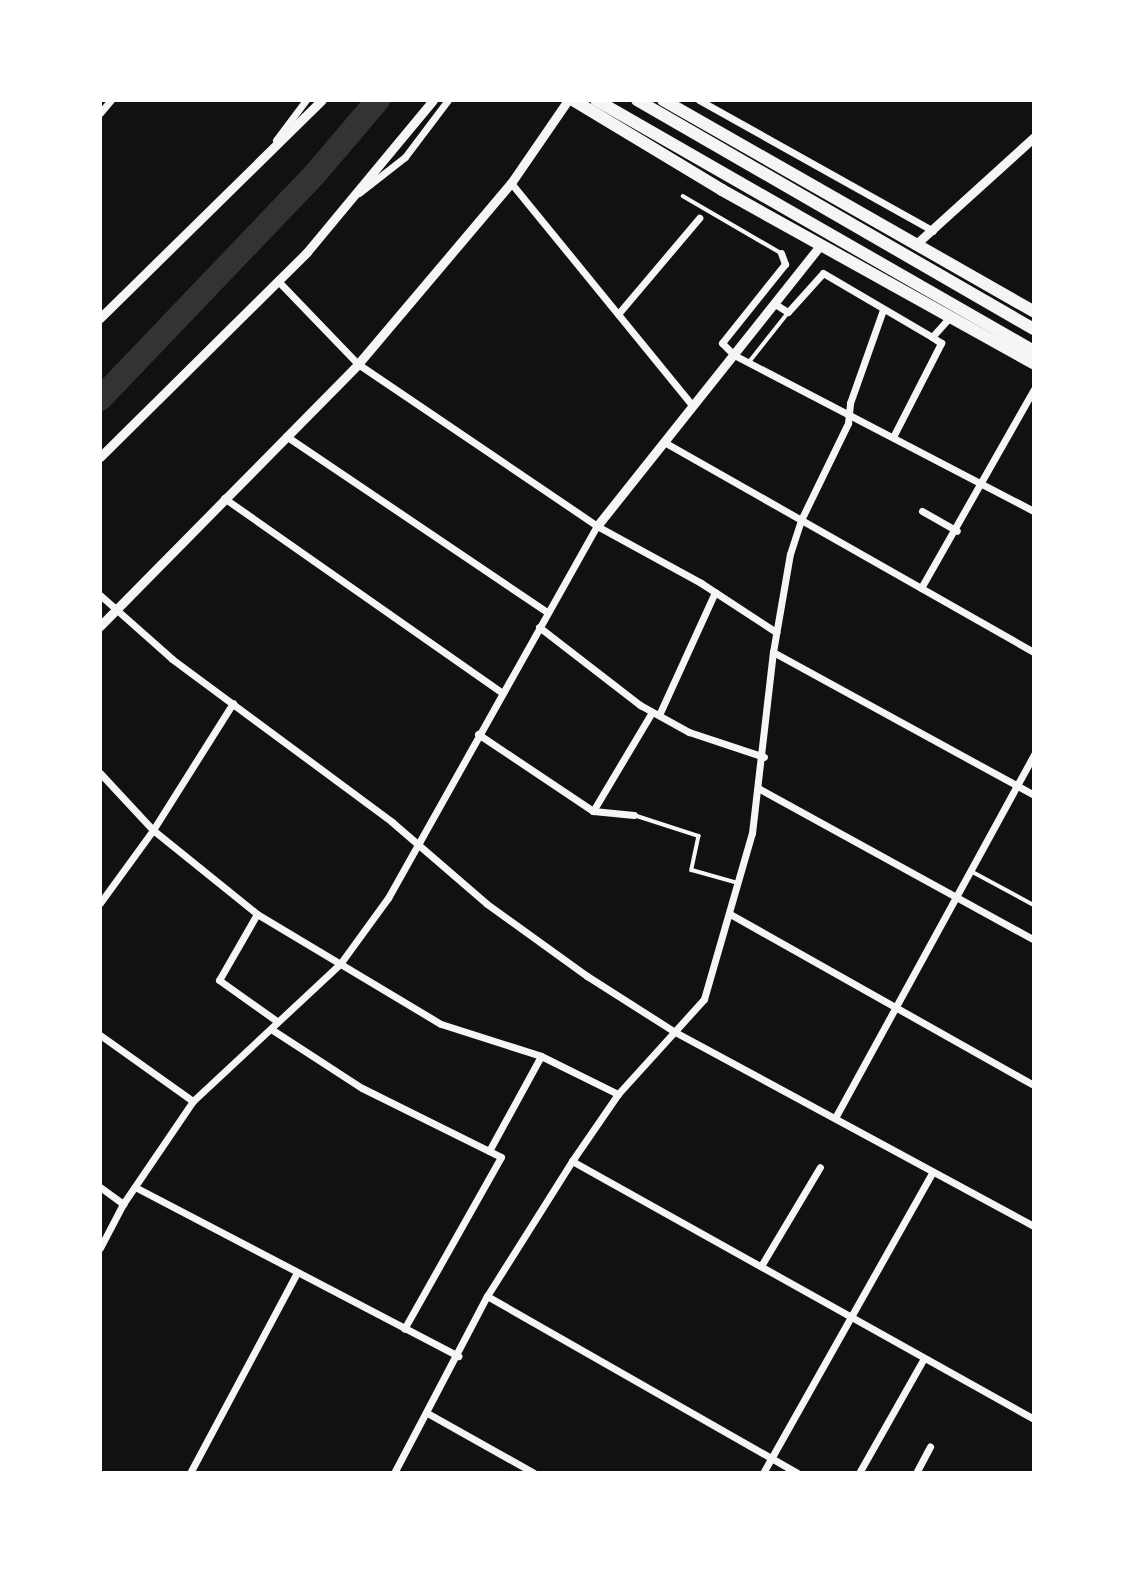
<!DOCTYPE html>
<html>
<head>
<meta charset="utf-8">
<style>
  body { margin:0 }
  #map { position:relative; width:1134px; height:1573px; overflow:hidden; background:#111; font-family:Arial,sans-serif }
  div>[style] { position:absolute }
  .river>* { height:24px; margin:-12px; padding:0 12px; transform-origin:12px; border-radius:12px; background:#333 }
  .service>* { height:3.5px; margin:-1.75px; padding:0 1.75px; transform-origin:1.75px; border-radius:1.75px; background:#f5f5f5 }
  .minor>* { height:7px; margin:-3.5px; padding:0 3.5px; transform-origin:3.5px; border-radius:3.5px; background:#f5f5f5 }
  .tertiary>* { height:9px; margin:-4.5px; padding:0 4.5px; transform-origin:4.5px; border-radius:4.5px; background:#f5f5f5 }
  .trunk>* { height:12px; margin:-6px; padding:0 6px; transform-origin:6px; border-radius:6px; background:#f5f5f5 }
  .motorway>* { height:12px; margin:-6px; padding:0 6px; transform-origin:6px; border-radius:6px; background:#f5f5f5 }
  span { translate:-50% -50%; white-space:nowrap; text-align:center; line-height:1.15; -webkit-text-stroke:5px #fff; paint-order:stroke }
  .frame { position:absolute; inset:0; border:102px solid #fff; pointer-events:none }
</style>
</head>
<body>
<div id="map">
  <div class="river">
    <i style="left:100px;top:399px;width:311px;rotate:-46.3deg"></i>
    <i style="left:315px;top:174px;width:97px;rotate:-49.6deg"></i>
  </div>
  <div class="service">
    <i style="left:683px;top:196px;width:113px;rotate:30.2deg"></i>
    <i style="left:749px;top:362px;width:61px;rotate:-51.6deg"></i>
    <i style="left:634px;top:815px;width:68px;rotate:17.9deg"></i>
    <i style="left:699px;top:836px;width:35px;rotate:102deg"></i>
    <i style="left:692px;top:870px;width:48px;rotate:15.8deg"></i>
    <i style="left:971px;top:871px;width:72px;rotate:28.4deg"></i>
  </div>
  <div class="minor">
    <i style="left:699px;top:100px;width:268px;rotate:29.2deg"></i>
    <i style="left:100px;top:113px;width:17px;rotate:-50deg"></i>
    <i style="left:276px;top:140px;width:50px;rotate:-53.1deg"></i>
    <i style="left:511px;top:183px;width:288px;rotate:50.8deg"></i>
    <i style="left:359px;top:193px;width:58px;rotate:-38deg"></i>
    <i style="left:405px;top:157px;width:71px;rotate:-53deg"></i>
    <i style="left:781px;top:253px;width:12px;rotate:70deg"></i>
    <i style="left:785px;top:264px;width:101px;rotate:128.6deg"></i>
    <i style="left:722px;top:343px;width:17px;rotate:45deg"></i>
    <i style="left:734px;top:355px;width:338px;rotate:27.5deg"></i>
    <i style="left:279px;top:282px;width:114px;rotate:46.1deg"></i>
    <i style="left:358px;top:364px;width:289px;rotate:34.1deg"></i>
    <i style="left:597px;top:526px;width:119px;rotate:28.7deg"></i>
    <i style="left:701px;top:583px;width:90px;rotate:33.2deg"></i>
    <i style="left:775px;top:304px;width:15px;rotate:32deg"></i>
    <i style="left:788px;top:312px;width:52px;rotate:-48.1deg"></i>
    <i style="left:823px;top:273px;width:126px;rotate:30.4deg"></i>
    <i style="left:932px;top:337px;width:27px;rotate:-48deg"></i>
    <i style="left:618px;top:314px;width:126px;rotate:-49.8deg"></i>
    <i style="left:286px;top:436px;width:315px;rotate:34deg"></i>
    <i style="left:893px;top:437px;width:106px;rotate:-62.9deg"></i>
    <i style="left:941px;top:343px;width:11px;rotate:-146deg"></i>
    <i style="left:664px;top:442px;width:425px;rotate:29.6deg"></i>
    <i style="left:224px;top:498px;width:338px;rotate:35deg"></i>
    <i style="left:922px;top:511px;width:40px;rotate:29.7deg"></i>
    <i style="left:921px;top:588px;width:229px;rotate:-60.4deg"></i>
    <i style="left:100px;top:595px;width:96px;rotate:41.6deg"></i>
    <i style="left:172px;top:659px;width:274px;rotate:36.5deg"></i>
    <i style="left:392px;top:822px;width:125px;rotate:40.8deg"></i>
    <i style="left:487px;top:904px;width:123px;rotate:35.8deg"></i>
    <i style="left:587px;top:976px;width:104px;rotate:32.5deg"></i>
    <i style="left:675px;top:1032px;width:408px;rotate:28.4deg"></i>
    <i style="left:539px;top:627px;width:128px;rotate:37.7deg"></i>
    <i style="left:640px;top:705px;width:56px;rotate:28.9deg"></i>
    <i style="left:689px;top:732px;width:79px;rotate:18.4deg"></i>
    <i style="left:773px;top:652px;width:298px;rotate:28.7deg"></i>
    <i style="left:659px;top:715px;width:135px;rotate:-65.5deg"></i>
    <i style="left:478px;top:734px;width:138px;rotate:33.8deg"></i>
    <i style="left:593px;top:811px;width:41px;rotate:5.6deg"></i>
    <i style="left:100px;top:773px;width:78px;rotate:47.1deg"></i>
    <i style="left:153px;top:830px;width:134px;rotate:38.9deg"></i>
    <i style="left:257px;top:914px;width:214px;rotate:30.9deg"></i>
    <i style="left:441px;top:1024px;width:105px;rotate:17.7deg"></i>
    <i style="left:541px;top:1056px;width:86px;rotate:26.3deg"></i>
    <i style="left:758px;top:788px;width:315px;rotate:28.8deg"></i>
    <i style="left:593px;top:811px;width:115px;rotate:-59.2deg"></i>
    <i style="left:100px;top:903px;width:90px;rotate:-54deg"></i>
    <i style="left:153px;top:830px;width:150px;rotate:-57.8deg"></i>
    <i style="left:257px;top:914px;width:76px;rotate:119.9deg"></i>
    <i style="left:219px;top:980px;width:72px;rotate:35.4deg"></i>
    <i style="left:730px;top:914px;width:349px;rotate:29.4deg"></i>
    <i style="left:271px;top:1029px;width:108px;rotate:33deg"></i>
    <i style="left:362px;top:1088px;width:155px;rotate:26.4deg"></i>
    <i style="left:501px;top:1157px;width:197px;rotate:119.4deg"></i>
    <i style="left:100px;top:1035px;width:114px;rotate:35.4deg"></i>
    <i style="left:835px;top:1118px;width:415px;rotate:-61.3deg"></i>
    <i style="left:489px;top:1151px;width:108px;rotate:-61.3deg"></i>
    <i style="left:572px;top:1161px;width:529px;rotate:29.18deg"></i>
    <i style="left:100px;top:1187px;width:29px;rotate:36deg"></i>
    <i style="left:135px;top:1187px;width:365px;rotate:27.6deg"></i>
    <i style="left:100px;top:1248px;width:50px;rotate:-62.4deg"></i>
    <i style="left:123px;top:1204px;width:125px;rotate:-55.8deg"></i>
    <i style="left:193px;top:1101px;width:201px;rotate:-43deg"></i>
    <i style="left:340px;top:964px;width:82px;rotate:-54deg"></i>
    <i style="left:388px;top:898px;width:427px;rotate:-60.7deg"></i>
    <i style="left:761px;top:1266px;width:115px;rotate:-59.2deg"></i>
    <i style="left:487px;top:1296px;width:357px;rotate:29.7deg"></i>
    <i style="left:429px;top:1414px;width:120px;rotate:29.3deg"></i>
    <i style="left:190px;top:1473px;width:227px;rotate:-61.9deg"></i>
    <i style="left:394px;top:1473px;width:200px;rotate:-62.3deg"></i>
    <i style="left:487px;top:1296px;width:160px;rotate:-57.8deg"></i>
    <i style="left:572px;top:1161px;width:81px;rotate:-55.5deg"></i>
    <i style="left:618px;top:1094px;width:128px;rotate:-47.8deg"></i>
    <i style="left:704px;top:999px;width:173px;rotate:-73.9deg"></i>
    <i style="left:752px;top:833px;width:182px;rotate:-83.4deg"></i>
    <i style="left:773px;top:652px;width:99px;rotate:-80.2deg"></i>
    <i style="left:790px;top:554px;width:36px;rotate:-72deg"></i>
    <i style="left:801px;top:520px;width:108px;rotate:-64.1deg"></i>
    <i style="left:848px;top:423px;width:20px;rotate:-84deg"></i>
    <i style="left:850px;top:403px;width:99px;rotate:-70.5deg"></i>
    <i style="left:763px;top:1473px;width:344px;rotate:-60.6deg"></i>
    <i style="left:859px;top:1473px;width:132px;rotate:-60.5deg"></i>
    <i style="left:916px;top:1473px;width:30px;rotate:-62deg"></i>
  </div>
  <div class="tertiary">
    <i style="left:915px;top:245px;width:161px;rotate:-42.2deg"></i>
    <i style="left:100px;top:318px;width:311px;rotate:-44.5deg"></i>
    <i style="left:100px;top:457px;width:291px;rotate:-44.7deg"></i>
    <i style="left:307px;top:252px;width:197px;rotate:-50.3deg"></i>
    <i style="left:597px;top:526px;width:360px;rotate:-51.5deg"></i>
    <i style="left:100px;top:626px;width:368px;rotate:-45.4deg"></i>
    <i style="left:358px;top:364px;width:237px;rotate:-49.8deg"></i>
    <i style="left:511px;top:183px;width:101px;rotate:-55.5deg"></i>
  </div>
  <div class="trunk">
    <i style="left:573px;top:100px;width:174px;rotate:31.1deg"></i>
    <i style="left:722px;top:190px;width:357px;rotate:29.1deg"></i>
    <i style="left:663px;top:100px;width:427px;rotate:29.7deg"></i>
  </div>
  <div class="motorway">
    <i style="left:596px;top:100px;width:505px;rotate:29.82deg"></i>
    <i style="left:637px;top:100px;width:458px;rotate:30deg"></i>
  </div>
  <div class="frame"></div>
</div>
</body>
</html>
